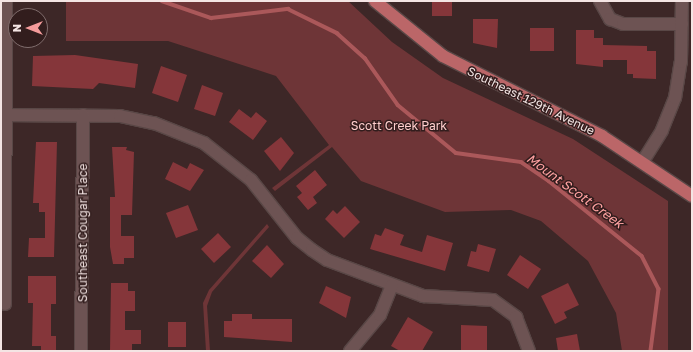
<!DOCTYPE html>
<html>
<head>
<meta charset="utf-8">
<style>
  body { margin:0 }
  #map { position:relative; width:693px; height:352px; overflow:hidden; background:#3d2727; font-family:"Golos Text",sans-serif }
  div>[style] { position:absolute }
  .green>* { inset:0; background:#6e3537 }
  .stream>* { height:3.5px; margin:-1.75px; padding:0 1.75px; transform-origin:1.75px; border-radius:1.75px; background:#ab585a }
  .building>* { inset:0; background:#85363a }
  .roads { filter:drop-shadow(1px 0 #594746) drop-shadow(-1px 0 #594746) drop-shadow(0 1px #594746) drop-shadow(0 -1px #594746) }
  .minor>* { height:12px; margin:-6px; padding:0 6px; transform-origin:6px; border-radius:6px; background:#6d5353 }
  .major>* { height:12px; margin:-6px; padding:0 6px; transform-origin:6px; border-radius:6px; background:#bb6668 }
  span { translate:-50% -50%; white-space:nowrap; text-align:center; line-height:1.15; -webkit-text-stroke:3px #321d1d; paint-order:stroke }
  .street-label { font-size:12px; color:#f4e5e4 }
  .park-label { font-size:12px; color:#ffcecd }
  .water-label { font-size:13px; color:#fea1a1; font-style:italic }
  .frame { position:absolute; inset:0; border:2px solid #f4e5e4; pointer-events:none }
  .north { position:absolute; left:8px; top:8px; width:40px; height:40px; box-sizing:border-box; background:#321d1d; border:1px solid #806d6d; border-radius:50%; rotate:270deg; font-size:11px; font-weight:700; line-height:16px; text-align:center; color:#f4e5e4 }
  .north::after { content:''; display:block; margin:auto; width:14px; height:18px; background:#f59b9b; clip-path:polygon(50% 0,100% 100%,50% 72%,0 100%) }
</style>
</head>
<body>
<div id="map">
  <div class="green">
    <i style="clip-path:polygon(66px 1px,348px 1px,392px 42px,443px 78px,573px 139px,668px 201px,668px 351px,622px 351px,616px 313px,588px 261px,541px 221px,511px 210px,445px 212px,361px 181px,332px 147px,275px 191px,272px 188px,329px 145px,276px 76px,168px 41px,66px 41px)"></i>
    <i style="clip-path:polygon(267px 224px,269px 227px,212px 292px,207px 306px,210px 351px,206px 351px,203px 303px,209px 290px)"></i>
  </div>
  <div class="stream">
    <i style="left:162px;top:1px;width:52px;rotate:19.1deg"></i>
    <i style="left:211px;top:18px;width:78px;rotate:-6.7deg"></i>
    <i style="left:288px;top:9px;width:55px;rotate:26.1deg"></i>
    <i style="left:337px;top:33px;width:38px;rotate:42deg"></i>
    <i style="left:365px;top:58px;width:57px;rotate:54.9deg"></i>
    <i style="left:398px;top:105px;width:75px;rotate:39.6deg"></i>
    <i style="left:456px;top:153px;width:66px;rotate:7.9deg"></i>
    <i style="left:521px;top:162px;width:34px;rotate:34deg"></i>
    <i style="left:549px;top:181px;width:119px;rotate:38.9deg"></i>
    <i style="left:642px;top:256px;width:37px;rotate:63deg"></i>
    <i style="left:659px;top:289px;width:63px;rotate:97.4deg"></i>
  </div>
  <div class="building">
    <i style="clip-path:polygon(432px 1px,452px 1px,452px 16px,432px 16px)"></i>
    <i style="clip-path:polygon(473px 19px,498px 19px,497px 48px,473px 43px)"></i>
    <i style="clip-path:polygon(530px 28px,554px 28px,554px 51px,530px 51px)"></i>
    <i style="clip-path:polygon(576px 30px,594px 30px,594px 38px,603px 38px,603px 45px,647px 46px,647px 51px,656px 51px,656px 79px,633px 78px,633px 74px,627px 74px,627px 60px,603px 60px,603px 67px,576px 64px)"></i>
    <i style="clip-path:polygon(75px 55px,138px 64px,135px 88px,99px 83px,93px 89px,32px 86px,33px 56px)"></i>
    <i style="clip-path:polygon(161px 66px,187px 75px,178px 102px,152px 93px)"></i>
    <i style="clip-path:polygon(202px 85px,223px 93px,215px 116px,194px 109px)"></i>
    <i style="clip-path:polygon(239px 109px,251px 118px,256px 112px,267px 121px,253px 140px,229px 122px)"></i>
    <i style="clip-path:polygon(281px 137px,294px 153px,280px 171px,264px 151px)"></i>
    <i style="clip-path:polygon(36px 142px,57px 142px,54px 257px,28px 257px,29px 238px,45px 238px,45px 212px,39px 212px,39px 203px,33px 203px)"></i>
    <i style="clip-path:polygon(112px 147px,127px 147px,126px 150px,134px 152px,132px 215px,121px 215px,121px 236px,134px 236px,134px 258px,124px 258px,124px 264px,113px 264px,110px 247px,110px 197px,115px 197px)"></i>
    <i style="clip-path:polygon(173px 162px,187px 169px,190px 163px,204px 170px,190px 191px,165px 179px)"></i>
    <i style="clip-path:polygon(315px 170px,327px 185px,313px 197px,317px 203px,308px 210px,297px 197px,302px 193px,296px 186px)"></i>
    <i style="clip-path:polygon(188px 205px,198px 230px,176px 238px,166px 213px)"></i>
    <i style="clip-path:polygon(345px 206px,360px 222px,344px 238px,325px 219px,333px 210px,337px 214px)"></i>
    <i style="clip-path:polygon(385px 228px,404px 235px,400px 245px,422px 252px,427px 235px,453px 243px,445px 271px,370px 249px,375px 234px,381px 236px)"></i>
    <i style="clip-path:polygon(218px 233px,231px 247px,214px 263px,201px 249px)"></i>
    <i style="clip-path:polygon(478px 244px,496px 249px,489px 272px,467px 266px,471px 251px,476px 252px)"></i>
    <i style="clip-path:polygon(267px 245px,284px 264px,271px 278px,252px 261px)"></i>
    <i style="clip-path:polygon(520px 255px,541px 269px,528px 289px,507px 275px)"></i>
    <i style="clip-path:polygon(28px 276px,56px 276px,56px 304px,51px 304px,51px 336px,56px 336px,56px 351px,41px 351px,41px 346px,32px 346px,33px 303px,28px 303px)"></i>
    <i style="clip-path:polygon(111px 283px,128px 283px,128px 291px,135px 291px,135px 311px,125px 311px,125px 330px,141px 330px,141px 344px,132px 344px,132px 351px,110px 351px)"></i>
    <i style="clip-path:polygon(568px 283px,579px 305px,564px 312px,567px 318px,555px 324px,541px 296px)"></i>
    <i style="clip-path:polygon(326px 286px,351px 297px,346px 318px,319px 303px)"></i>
    <i style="clip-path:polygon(232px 314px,252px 314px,252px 319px,292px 319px,292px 342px,224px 337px,224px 321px,232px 321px)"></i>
    <i style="clip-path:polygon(408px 317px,433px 332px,422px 351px,400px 351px,391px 346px)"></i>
    <i style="clip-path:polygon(168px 322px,186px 322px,186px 347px,168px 347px)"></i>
    <i style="clip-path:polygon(461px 325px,487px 326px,487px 351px,461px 351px)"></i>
    <i style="clip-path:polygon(577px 334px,580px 351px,558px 351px,556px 338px)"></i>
  </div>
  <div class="roads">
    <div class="minor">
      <i style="left:600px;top:1px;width:21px;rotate:61deg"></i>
      <i style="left:610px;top:19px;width:14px;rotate:21deg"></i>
      <i style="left:623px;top:24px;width:59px"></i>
      <i style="left:1px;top:115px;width:119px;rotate:0.5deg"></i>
      <i style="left:120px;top:116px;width:35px;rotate:12deg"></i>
      <i style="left:154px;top:123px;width:54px;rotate:21.8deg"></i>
      <i style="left:204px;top:143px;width:60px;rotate:38.2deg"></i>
      <i style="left:251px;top:180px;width:74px;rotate:51.6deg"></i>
      <i style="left:297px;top:238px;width:19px;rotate:39deg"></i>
      <i style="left:312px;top:250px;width:18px;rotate:34deg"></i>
      <i style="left:327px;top:260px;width:103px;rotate:20.6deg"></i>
      <i style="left:423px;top:296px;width:70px;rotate:3.3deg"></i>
      <i style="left:493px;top:300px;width:29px;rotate:36deg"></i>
      <i style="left:516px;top:317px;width:36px;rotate:69deg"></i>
      <i style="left:643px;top:161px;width:36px;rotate:-58deg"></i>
      <i style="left:662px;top:130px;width:35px;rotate:-68deg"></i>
      <i style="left:675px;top:98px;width:36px;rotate:-81deg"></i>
      <i style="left:681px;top:62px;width:61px;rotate:-89.1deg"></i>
      <i style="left:5px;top:304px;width:303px;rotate:-89.8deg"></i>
      <i style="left:81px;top:351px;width:236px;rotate:-89.5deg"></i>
      <i style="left:350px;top:351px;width:47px;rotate:-50.2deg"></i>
      <i style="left:380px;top:315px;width:32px;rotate:-68deg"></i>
    </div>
    <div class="major">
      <i style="left:375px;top:1px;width:87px;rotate:39deg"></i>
      <i style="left:443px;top:56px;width:178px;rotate:26.7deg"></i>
      <i style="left:602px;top:136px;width:108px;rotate:33.7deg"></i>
    </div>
  </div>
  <div class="street-label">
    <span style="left:531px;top:101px;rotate:26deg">Southeast 129th Avenue</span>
    <span style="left:83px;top:233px;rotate:-90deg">Southeast Cougar Place</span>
  </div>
  <div class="park-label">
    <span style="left:399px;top:126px">Scott Creek Park</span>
  </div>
  <div class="water-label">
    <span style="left:575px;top:191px;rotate:36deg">Mount Scott Creek</span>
  </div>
  <div class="frame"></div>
  <div class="north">N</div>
</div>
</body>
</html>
